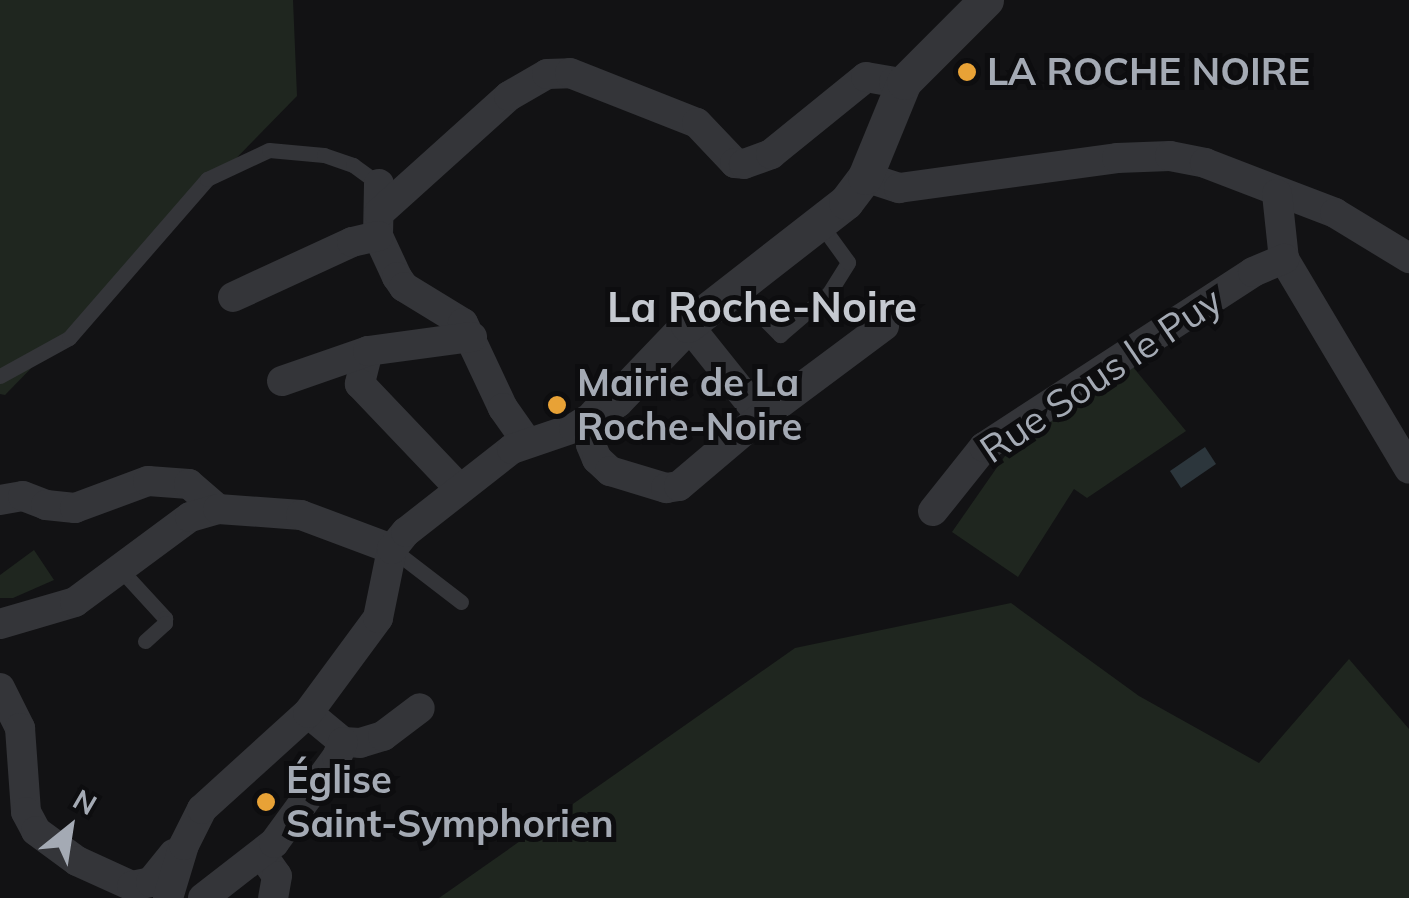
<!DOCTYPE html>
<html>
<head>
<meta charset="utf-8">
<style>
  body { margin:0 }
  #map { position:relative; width:1409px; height:898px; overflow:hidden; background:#121214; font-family:Mulish,sans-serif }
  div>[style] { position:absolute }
  .green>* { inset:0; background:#1f261f }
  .water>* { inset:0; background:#2c363c }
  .service>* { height:15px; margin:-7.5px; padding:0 7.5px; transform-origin:7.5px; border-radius:7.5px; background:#343539 }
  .minor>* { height:30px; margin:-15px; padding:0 15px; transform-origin:15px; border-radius:15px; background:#343539 }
  .tertiary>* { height:35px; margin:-17.5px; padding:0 17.5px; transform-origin:17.5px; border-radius:17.5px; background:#343539 }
  .dots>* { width:28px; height:28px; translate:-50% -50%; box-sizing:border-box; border:5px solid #0d0d0f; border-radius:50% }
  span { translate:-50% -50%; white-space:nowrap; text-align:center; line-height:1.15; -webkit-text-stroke:10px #0d0d0f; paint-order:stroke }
  .poi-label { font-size:38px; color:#a4aab4; font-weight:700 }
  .left { translate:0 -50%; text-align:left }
  .street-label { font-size:38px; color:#a4aab4 }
  .quarter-label { font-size:42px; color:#c5c9d0; font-weight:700 }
  .north { position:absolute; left:20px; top:778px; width:100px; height:100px; -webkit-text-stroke:8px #0d0d0f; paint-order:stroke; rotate:30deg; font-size:28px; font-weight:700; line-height:40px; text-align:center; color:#a4aab4 }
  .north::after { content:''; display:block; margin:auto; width:35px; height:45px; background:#a4aab4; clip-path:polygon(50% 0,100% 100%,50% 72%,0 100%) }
</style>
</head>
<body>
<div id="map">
  <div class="green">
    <i style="clip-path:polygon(0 0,293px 0,297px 96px,5px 395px,0 394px)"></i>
    <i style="clip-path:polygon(1128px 361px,1186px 431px,1087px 498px,1074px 489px,1018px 577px,952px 532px,1014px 443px)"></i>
    <i style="clip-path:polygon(34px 550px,54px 580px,13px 598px,0 598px,0 575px)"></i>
    <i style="clip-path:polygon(1011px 603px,1139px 696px,1259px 763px,1349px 659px,1409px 729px,1409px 898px,439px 898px,795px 648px)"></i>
  </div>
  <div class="water">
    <i style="clip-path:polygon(1205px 447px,1216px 464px,1181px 488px,1170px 471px)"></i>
  </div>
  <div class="service">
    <i style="left:735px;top:290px;width:64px;rotate:45deg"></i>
    <i style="left:780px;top:335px;width:65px;rotate:-40.6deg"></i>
    <i style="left:829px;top:293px;width:36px;rotate:-58deg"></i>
    <i style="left:848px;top:262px;width:49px;rotate:-125.9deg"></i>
    <i style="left:0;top:376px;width:79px;rotate:-28.8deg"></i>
    <i style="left:69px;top:338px;width:211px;rotate:-49deg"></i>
    <i style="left:207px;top:179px;width:68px;rotate:-25.1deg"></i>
    <i style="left:269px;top:150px;width:55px;rotate:5.2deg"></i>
    <i style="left:324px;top:155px;width:31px;rotate:19deg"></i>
    <i style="left:353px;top:165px;width:32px;rotate:36deg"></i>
    <i style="left:392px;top:549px;width:87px;rotate:37.5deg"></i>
    <i style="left:120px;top:569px;width:67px;rotate:47.4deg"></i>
    <i style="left:165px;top:618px;width:5px;rotate:90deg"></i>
    <i style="left:165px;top:623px;width:27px;rotate:138deg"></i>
  </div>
  <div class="minor">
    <i style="left:865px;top:177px;width:36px;rotate:18deg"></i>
    <i style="left:899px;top:188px;width:220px;rotate:-7.8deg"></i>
    <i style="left:1117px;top:158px;width:53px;rotate:-2.2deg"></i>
    <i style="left:1170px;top:156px;width:36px;rotate:11deg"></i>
    <i style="left:1205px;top:163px;width:139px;rotate:21deg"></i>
    <i style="left:1335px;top:213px;width:87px;rotate:31.3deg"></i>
    <i style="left:379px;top:184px;width:52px;rotate:91.1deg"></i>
    <i style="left:378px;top:236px;width:45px;rotate:65.1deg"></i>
    <i style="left:397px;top:277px;width:12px;rotate:55deg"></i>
    <i style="left:404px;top:287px;width:69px;rotate:31.4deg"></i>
    <i style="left:463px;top:323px;width:94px;rotate:64.8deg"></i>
    <i style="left:503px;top:408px;width:42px;rotate:54.8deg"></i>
    <i style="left:1277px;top:194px;width:65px;rotate:83.9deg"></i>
    <i style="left:1284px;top:259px;width:244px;rotate:59.2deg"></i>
    <i style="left:379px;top:213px;width:175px;rotate:-42deg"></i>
    <i style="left:509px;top:96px;width:44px;rotate:-30.1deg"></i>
    <i style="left:547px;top:74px;width:23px;rotate:-2deg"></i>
    <i style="left:570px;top:73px;width:136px;rotate:21.5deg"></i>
    <i style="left:697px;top:123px;width:55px;rotate:46.5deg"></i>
    <i style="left:735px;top:163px;width:9px;rotate:6deg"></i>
    <i style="left:744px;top:164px;width:29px;rotate:-20deg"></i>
    <i style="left:771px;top:154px;width:122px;rotate:-39deg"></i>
    <i style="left:866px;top:77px;width:28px;rotate:10deg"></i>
    <i style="left:894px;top:82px;width:12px;rotate:66deg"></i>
    <i style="left:233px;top:297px;width:131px;rotate:-24.8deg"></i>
    <i style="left:352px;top:242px;width:27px;rotate:-13deg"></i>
    <i style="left:688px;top:325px;width:101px;rotate:51.4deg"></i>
    <i style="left:368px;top:351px;width:34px;rotate:104deg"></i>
    <i style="left:360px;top:384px;width:145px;rotate:46.4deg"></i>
    <i style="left:282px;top:381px;width:91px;rotate:-19.2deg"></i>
    <i style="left:368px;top:351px;width:105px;rotate:-7.7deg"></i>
    <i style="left:596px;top:414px;width:31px;rotate:99deg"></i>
    <i style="left:591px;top:445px;width:15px;rotate:67deg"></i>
    <i style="left:597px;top:459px;width:18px;rotate:43deg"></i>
    <i style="left:610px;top:471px;width:59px;rotate:16.9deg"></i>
    <i style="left:666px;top:488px;width:13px;rotate:-9deg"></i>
    <i style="left:679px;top:486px;width:94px;rotate:-40.3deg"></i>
    <i style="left:751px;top:425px;width:166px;rotate:-36.7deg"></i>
    <i style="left:0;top:500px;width:23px;rotate:-10deg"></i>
    <i style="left:23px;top:496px;width:25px;rotate:21deg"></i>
    <i style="left:46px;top:505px;width:29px;rotate:6deg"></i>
    <i style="left:75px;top:508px;width:78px;rotate:-20.3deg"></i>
    <i style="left:148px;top:481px;width:41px;rotate:4.2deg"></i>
    <i style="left:189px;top:484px;width:38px;rotate:41deg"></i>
    <i style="left:933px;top:511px;width:82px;rotate:-51.4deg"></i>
    <i style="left:984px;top:447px;width:321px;rotate:-33deg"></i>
    <i style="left:1253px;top:272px;width:34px;rotate:-23deg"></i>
    <i style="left:0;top:624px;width:78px;rotate:-16.3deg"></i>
    <i style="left:75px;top:602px;width:143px;rotate:-36.5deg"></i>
    <i style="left:190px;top:517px;width:29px;rotate:-16deg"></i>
    <i style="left:218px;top:509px;width:83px;rotate:4.1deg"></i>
    <i style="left:301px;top:515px;width:97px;rotate:20.5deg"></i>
    <i style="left:0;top:688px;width:45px;rotate:63.4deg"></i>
    <i style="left:20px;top:728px;width:84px;rotate:85.9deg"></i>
    <i style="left:26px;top:812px;width:21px;rotate:62deg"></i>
    <i style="left:36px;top:831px;width:51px;rotate:36.2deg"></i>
    <i style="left:77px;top:861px;width:60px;rotate:24.4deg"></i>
    <i style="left:132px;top:886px;width:19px;rotate:-12deg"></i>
    <i style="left:151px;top:882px;width:36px;rotate:-51deg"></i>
    <i style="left:308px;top:713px;width:45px;rotate:39.6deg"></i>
    <i style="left:343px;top:742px;width:17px;rotate:3deg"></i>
    <i style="left:360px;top:743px;width:24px;rotate:-17deg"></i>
    <i style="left:383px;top:736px;width:46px;rotate:-37.1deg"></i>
    <i style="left:263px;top:856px;width:24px;rotate:55deg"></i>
    <i style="left:277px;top:876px;width:22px;rotate:100deg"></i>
    <i style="left:168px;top:898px;width:55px;rotate:-73.2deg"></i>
    <i style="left:184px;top:845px;width:40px;rotate:-63.4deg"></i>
    <i style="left:202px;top:809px;width:143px;rotate:-42.2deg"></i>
    <i style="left:308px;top:713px;width:118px;rotate:-53.6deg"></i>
    <i style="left:378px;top:618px;width:70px;rotate:-78.5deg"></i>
    <i style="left:392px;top:549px;width:22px;rotate:-51deg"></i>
    <i style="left:406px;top:532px;width:135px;rotate:-38.1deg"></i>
    <i style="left:512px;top:449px;width:65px;rotate:-18.7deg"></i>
    <i style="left:574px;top:428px;width:26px;rotate:-32deg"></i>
    <i style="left:203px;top:898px;width:90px;rotate:-37.8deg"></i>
    <i style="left:274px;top:843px;width:107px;rotate:-53.8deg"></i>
    <i style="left:337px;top:757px;width:16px;rotate:-68deg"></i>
  </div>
  <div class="tertiary">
    <i style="left:596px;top:414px;width:24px;rotate:-35deg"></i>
    <i style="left:616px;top:400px;width:104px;rotate:-46.2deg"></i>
    <i style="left:688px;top:325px;width:200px;rotate:-37.9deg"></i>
    <i style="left:846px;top:202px;width:31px;rotate:-53deg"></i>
    <i style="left:865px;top:177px;width:103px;rotate:-67.7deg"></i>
    <i style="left:904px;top:82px;width:116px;rotate:-45deg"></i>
  </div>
  <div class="dots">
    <i style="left:967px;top:72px;background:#e8a236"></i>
    <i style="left:557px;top:405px;background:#e8a236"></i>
    <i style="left:266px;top:802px;background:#e8a236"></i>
  </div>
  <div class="poi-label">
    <span class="left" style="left:987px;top:72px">LA ROCHE NOIRE</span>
    <span class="left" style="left:577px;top:405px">Mairie de La<br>Roche-Noire</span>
    <span class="left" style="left:286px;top:802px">Église<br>Saint-Symphorien</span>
  </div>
  <div class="street-label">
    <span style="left:1101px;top:375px;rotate:-34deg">Rue Sous le Puy</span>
  </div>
  <div class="quarter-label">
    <span style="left:762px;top:307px">La Roche-Noire</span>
  </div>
  <div class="north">N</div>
</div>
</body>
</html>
